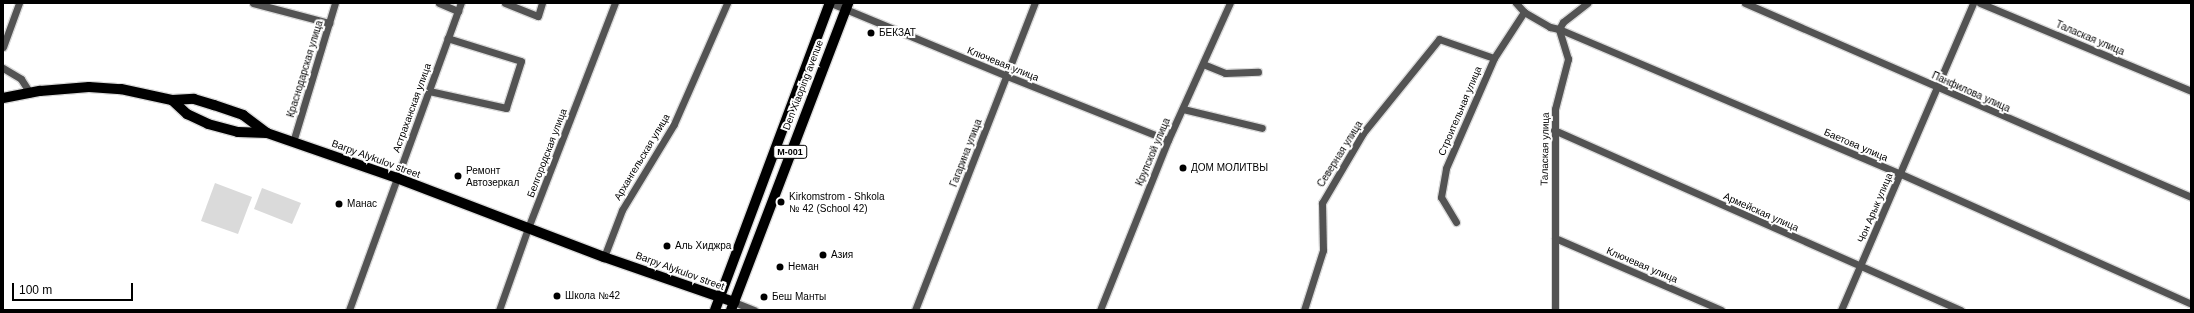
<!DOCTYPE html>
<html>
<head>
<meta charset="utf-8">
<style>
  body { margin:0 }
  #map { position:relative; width:2194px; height:313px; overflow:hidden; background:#fff; font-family:Arial,sans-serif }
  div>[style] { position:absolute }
  .green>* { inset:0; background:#dadada }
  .roads { filter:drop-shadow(1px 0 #dbdbdb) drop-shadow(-1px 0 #dbdbdb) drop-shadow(0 1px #dbdbdb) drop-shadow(0 -1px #dbdbdb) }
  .street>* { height:7px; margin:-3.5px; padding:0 3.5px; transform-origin:3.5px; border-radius:3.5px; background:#535353 }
  .primary>* { height:10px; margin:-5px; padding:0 5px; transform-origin:5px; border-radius:5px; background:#000 }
  .dots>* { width:11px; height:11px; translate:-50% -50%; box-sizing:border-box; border:2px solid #fff; border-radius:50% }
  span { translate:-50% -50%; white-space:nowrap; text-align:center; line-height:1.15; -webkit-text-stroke:4px #fff; paint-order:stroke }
  .shield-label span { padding:1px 3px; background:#fff; border:1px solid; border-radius:3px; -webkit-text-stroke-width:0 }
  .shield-label { font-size:9px; color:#000; font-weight:700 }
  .poi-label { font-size:10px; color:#000 }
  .left { translate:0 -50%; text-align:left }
  .street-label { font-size:10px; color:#000 }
  .frame { position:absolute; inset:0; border:4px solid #000; pointer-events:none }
  .scale { position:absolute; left:12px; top:283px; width:121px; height:18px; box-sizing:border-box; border:2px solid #000; border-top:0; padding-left:5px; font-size:12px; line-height:14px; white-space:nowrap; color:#000; -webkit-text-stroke:3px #fff; paint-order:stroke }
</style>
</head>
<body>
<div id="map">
  <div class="green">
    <i style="clip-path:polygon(215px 183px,252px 197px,238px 234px,201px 221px)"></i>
    <i style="clip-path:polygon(262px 188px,301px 203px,292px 224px,254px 209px)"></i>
  </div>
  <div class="roads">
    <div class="street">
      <i style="left:253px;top:3px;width:79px;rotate:14.7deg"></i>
      <i style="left:439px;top:3px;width:21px;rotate:23deg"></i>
      <i style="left:505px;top:3px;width:35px;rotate:22deg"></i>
      <i style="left:538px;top:16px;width:14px;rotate:-73deg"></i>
      <i style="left:831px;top:3px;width:191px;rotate:22.5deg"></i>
      <i style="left:1007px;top:76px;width:173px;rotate:21.7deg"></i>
      <i style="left:1516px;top:3px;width:12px;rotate:48deg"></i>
      <i style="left:1524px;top:12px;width:30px;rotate:30deg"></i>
      <i style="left:1550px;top:27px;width:9px;rotate:13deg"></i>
      <i style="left:1559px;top:29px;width:371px;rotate:23deg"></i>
      <i style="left:1901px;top:174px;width:318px;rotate:24.1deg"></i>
      <i style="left:1745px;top:3px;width:486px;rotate:23.5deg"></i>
      <i style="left:1980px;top:3px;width:229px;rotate:22.6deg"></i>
      <i style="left:3px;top:47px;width:47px;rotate:-70deg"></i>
      <i style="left:1203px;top:64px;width:24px;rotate:22deg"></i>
      <i style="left:1225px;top:73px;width:33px;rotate:-2deg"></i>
      <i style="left:3px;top:68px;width:21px;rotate:31deg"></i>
      <i style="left:21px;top:79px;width:17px;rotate:57deg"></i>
      <i style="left:429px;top:91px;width:79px;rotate:12.4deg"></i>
      <i style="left:506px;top:108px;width:49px;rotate:-72.3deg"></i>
      <i style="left:521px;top:61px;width:77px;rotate:-162.7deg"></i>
      <i style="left:1183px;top:109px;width:81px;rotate:13.5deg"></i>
      <i style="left:1554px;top:130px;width:445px;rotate:23.9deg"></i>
      <i style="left:293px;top:142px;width:145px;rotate:-73.2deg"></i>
      <i style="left:1456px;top:222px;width:29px;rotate:-121deg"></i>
      <i style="left:1441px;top:197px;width:29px;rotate:-80deg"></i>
      <i style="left:1446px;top:168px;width:120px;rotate:-66.4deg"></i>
      <i style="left:1494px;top:58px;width:55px;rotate:-56.9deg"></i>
      <i style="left:1555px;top:238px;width:181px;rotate:23.4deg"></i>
      <i style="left:604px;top:257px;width:50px;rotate:-69deg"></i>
      <i style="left:622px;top:210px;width:100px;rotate:-58.8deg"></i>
      <i style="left:674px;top:124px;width:132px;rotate:-66.3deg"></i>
      <i style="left:734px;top:302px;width:22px;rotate:22deg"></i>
      <i style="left:349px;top:310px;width:327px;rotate:-70deg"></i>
      <i style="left:499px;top:310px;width:87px;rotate:-70.5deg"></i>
      <i style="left:528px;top:228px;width:241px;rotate:-68.9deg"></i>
      <i style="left:915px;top:310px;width:330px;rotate:-68.7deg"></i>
      <i style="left:1100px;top:310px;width:183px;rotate:-68.2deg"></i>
      <i style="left:1168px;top:140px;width:150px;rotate:-65.7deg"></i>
      <i style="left:1304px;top:310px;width:63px;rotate:-72.4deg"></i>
      <i style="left:1323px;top:250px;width:47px;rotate:-91.2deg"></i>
      <i style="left:1322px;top:203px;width:81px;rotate:-59.6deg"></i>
      <i style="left:1363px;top:133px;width:121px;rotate:-51deg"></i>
      <i style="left:1439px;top:39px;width:58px;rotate:19.1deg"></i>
      <i style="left:1555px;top:310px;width:201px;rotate:-90deg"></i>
      <i style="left:1555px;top:109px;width:52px;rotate:-75.4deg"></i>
      <i style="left:1568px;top:59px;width:31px;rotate:-107deg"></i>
      <i style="left:1559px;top:29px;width:8px;rotate:-60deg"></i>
      <i style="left:1563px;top:22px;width:31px;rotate:-38deg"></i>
      <i style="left:1841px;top:310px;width:334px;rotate:-66.7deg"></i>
    </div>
    <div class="primary">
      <i style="left:3px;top:98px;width:38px;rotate:-11deg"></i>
      <i style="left:40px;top:91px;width:49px;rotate:-4.7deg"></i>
      <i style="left:89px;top:87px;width:32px;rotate:4deg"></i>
      <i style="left:121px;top:89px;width:52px;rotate:12.2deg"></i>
      <i style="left:172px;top:100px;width:22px;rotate:-3deg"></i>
      <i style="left:194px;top:99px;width:21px;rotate:17deg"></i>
      <i style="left:214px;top:105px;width:31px;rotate:19deg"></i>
      <i style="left:243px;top:115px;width:30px;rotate:37deg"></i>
      <i style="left:172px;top:100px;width:21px;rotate:43deg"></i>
      <i style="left:187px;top:114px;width:23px;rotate:25deg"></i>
      <i style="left:208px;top:124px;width:31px;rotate:15deg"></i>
      <i style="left:238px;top:132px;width:29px;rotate:2deg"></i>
      <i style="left:267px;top:133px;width:138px;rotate:19.1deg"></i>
      <i style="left:397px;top:178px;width:222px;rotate:20.9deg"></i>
      <i style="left:604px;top:257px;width:138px;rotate:19.1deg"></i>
      <i style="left:715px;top:310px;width:328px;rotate:-69.5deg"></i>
      <i style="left:731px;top:310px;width:329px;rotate:-69.1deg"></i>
    </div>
  </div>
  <div class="dots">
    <i style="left:871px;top:33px;background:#000"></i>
    <i style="left:1183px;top:168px;background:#000"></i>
    <i style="left:458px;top:176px;background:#000"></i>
    <i style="left:781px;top:202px;background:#000"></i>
    <i style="left:339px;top:204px;background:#000"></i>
    <i style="left:667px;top:246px;background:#000"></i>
    <i style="left:823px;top:255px;background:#000"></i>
    <i style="left:780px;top:267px;background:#000"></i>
    <i style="left:557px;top:296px;background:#000"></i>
    <i style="left:764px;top:297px;background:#000"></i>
  </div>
  <div class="shield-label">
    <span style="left:790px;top:152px">M-001</span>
  </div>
  <div class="poi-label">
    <span class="left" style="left:879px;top:33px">БЕКЗАТ</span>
    <span class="left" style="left:1191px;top:168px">ДОМ МОЛИТВЫ</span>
    <span class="left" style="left:466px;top:176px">Ремонт<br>Автозеркал</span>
    <span class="left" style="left:789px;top:202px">Kirkomstrom - Shkola<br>№ 42 (School 42)</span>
    <span class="left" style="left:347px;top:204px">Манас</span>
    <span class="left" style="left:675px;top:246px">Аль Хиджра</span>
    <span class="left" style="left:831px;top:255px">Азия</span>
    <span class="left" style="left:788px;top:267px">Неман</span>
    <span class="left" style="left:565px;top:296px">Школа №42</span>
    <span class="left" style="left:772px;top:297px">Беш Манты</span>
  </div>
  <div class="street-label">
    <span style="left:2090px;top:38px;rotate:23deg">Талаская улица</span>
    <span style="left:1003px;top:64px;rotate:22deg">Ключевая улица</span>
    <span style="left:305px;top:69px;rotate:-73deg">Краснодарская улица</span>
    <span style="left:803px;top:85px;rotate:-69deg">Den Xiaoping avenue</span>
    <span style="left:1971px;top:92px;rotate:24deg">Панфилова улица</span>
    <span style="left:412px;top:108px;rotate:-70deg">Астраханская улица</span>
    <span style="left:1460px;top:111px;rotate:-67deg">Строительная улица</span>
    <span style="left:1856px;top:145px;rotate:23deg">Баетова улица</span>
    <span style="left:1545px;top:149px;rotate:-89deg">Талаская улица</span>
    <span style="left:1153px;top:152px;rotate:-67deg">Крупской улица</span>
    <span style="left:547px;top:153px;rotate:-69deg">Белгородская улица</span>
    <span style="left:966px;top:153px;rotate:-69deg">Гагарина улица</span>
    <span style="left:1340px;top:154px;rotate:-58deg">Северная улица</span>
    <span style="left:642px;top:157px;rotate:-59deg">Архангельская улица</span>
    <span style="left:376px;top:159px;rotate:20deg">Barpy Alykulov street</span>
    <span style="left:1875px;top:208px;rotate:-67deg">Чон Арык улица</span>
    <span style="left:1761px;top:212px;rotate:24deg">Армейская улица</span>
    <span style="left:1642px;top:265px;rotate:23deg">Ключевая улица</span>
    <span style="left:680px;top:271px;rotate:20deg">Barpy Alykulov street</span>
  </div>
  <div class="frame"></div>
  <div class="scale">100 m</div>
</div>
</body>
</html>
